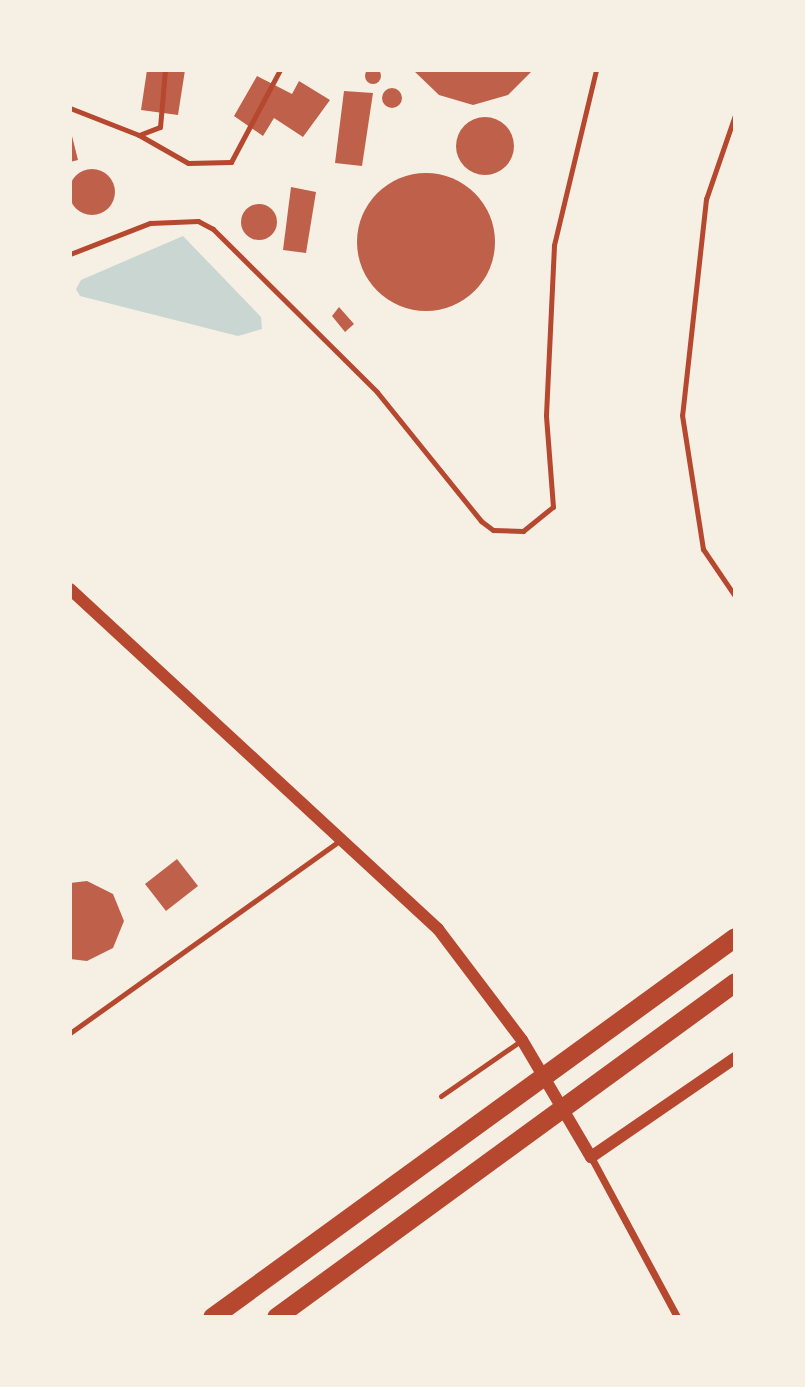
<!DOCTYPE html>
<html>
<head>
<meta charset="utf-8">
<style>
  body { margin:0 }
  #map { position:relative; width:805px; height:1387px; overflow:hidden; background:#f6efe4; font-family:Rubik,sans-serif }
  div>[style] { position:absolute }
  .water>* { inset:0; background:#c9d6d2 }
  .building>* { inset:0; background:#bf614a }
  .round { border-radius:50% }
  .service>* { height:5px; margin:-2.5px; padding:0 2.5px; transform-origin:2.5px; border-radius:2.5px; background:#b5482f }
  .minor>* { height:7px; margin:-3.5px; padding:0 3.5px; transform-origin:3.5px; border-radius:3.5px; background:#b5482f }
  .tertiary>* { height:12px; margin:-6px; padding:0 6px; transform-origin:6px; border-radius:6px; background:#b5482f }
  .trunk>* { height:19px; margin:-9.5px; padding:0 9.5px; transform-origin:9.5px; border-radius:9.5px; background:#b5482f }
  span { translate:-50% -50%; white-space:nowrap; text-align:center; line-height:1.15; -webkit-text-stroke:5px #f6efe4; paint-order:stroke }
  .frame { position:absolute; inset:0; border:72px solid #f6efe4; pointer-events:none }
</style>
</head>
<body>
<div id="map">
  <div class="water">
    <i style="clip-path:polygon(183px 236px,261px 317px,262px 329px,238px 336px,80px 296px,76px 289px,81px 280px)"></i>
  </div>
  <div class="building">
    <i class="round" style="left:365px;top:68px;width:16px;height:16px"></i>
    <i style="clip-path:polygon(147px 70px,185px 70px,178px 115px,141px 110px)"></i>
    <i style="clip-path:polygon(413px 70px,533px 70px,508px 95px,473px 105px,439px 95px)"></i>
    <i style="clip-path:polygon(257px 76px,292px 94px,299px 81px,330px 100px,303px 137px,274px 118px,263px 136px,234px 116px)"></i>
    <i class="round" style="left:382px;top:88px;width:20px;height:20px"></i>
    <i style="clip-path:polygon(344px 91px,373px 93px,362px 166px,335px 163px)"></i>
    <i class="round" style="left:456px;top:117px;width:58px;height:58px"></i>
    <i style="clip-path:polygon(70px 128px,78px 160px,70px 162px)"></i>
    <i class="round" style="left:69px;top:169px;width:46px;height:46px"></i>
    <i class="round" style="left:357px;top:173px;width:138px;height:138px"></i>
    <i style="clip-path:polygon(291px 187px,316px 192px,306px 253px,283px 250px)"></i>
    <i class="round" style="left:241px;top:204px;width:36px;height:36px"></i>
    <i style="clip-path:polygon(339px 307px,354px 324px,345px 332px,332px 316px)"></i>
    <i style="clip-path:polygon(177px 859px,198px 886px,166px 911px,145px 884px)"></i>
    <i style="clip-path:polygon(87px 881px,113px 894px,124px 921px,113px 948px,87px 961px,70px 959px,70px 883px)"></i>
  </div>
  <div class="service">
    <i style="left:70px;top:108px;width:74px;rotate:21.4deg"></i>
    <i style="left:139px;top:135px;width:22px;rotate:-21deg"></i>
    <i style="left:160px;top:127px;width:57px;rotate:-85deg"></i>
    <i style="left:735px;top:115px;width:89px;rotate:109deg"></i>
    <i style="left:706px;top:199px;width:217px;rotate:96.3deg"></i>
    <i style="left:682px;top:415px;width:136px;rotate:81.1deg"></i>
    <i style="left:703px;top:549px;width:57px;rotate:55.8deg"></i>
    <i style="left:139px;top:135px;width:56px;rotate:29.7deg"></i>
    <i style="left:188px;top:163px;width:43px;rotate:-1.3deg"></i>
    <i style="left:231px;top:162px;width:104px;rotate:-62deg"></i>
    <i style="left:70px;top:254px;width:86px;rotate:-21.2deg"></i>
    <i style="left:150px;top:223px;width:48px;rotate:-2.4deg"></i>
    <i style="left:198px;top:221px;width:17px;rotate:28deg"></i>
    <i style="left:213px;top:229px;width:231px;rotate:44.8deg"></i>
    <i style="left:377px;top:392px;width:166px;rotate:51.1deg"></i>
    <i style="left:481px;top:521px;width:15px;rotate:37deg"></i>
    <i style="left:493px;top:530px;width:30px;rotate:2deg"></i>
    <i style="left:523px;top:531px;width:38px;rotate:-39deg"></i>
    <i style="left:553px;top:507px;width:92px;rotate:-94.4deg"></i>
    <i style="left:546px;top:415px;width:170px;rotate:-87.3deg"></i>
    <i style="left:554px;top:245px;width:180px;rotate:-76.5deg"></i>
    <i style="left:70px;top:1033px;width:333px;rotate:-35.5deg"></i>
    <i style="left:441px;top:1096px;width:98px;rotate:-34.7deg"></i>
  </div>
  <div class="minor">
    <i style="left:591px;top:1157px;width:182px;rotate:61.7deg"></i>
  </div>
  <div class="tertiary">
    <i style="left:70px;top:589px;width:501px;rotate:42.74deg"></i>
    <i style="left:438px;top:929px;width:139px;rotate:52.9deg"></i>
    <i style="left:522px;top:1040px;width:136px;rotate:59.5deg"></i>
    <i style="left:591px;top:1157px;width:175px;rotate:-34.5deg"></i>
  </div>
  <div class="trunk">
    <i style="left:212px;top:1317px;width:646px;rotate:-36deg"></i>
    <i style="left:276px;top:1317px;width:568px;rotate:-36.12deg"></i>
  </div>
  <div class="frame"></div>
</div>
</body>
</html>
